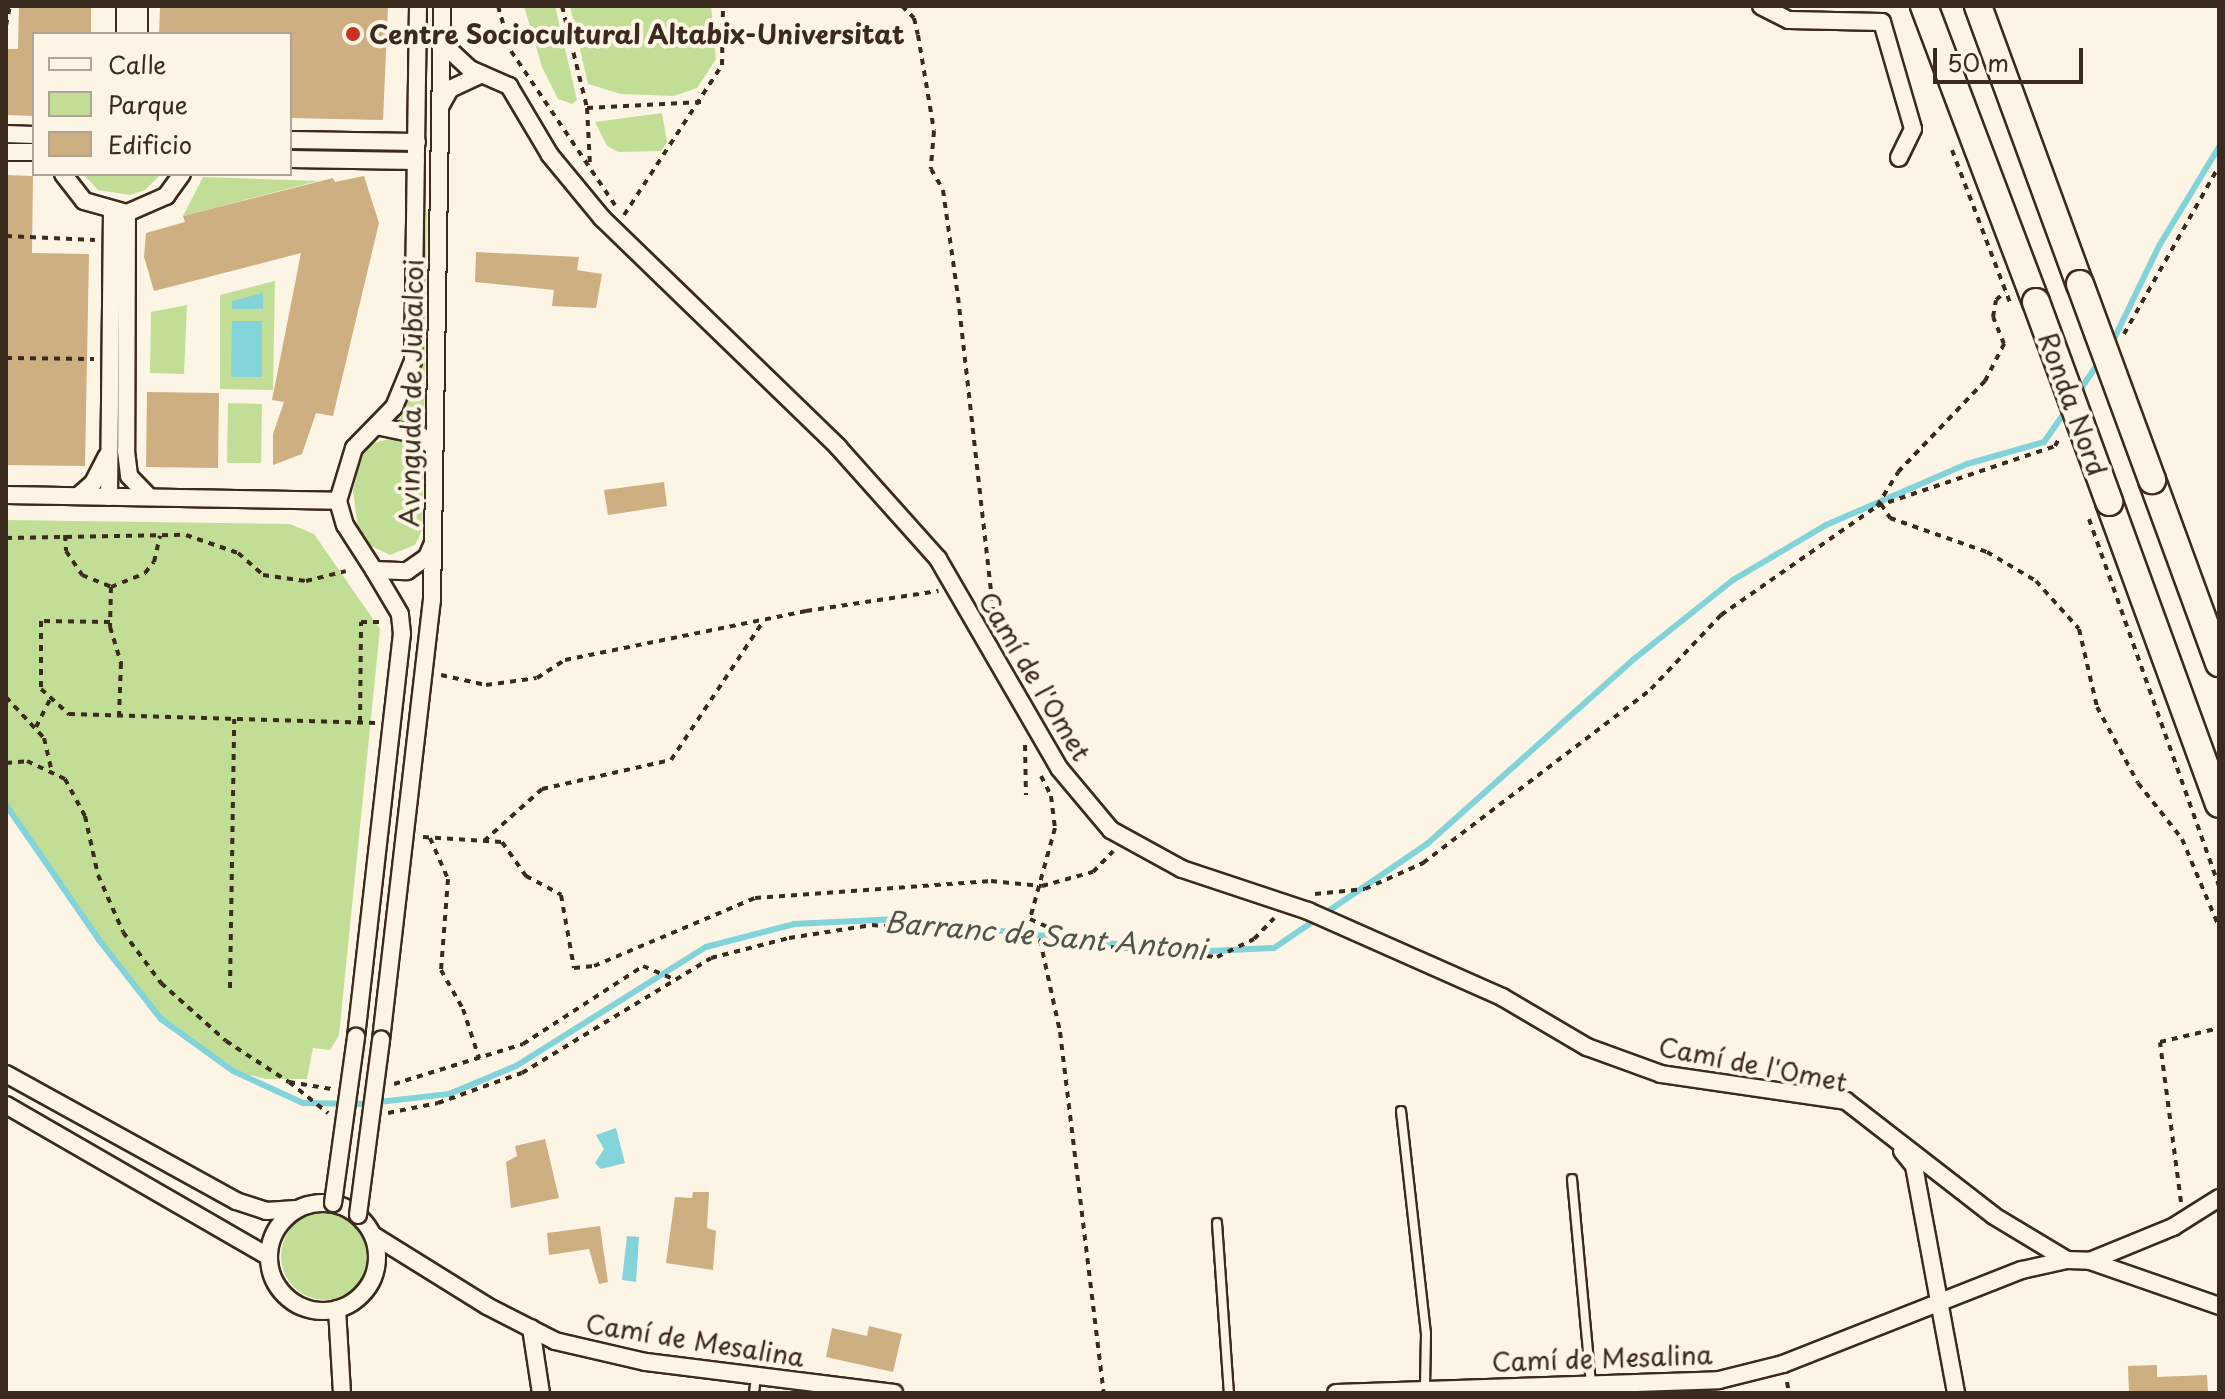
<!DOCTYPE html>
<html>
<head>
<meta charset="utf-8">
<style>
  body { margin:0 }
  #map { position:relative; width:2225px; height:1399px; overflow:hidden; background:#fcf5e5; font-family:"Playpen Sans",sans-serif }
  div>[style] { position:absolute }
  .green>* { inset:0; background:#c2de96 }
  .round { border-radius:50% }
  .water>* { inset:0; background:#82d3da }
  .stream>* { height:6px; margin:-3px; padding:0 3px; transform-origin:3px; border-radius:3px; background:#82d3da }
  .building>* { inset:0; background:#cdaf82 }
  .path>* { height:4px; margin-top:-2px; transform-origin:0; background:repeating-linear-gradient(90deg,#3b2a1e 0 6px,transparent 0 12px) }
  .roads { filter:drop-shadow(2px 0 #3b2a1e) drop-shadow(-2px 0 #3b2a1e) drop-shadow(0 2px #3b2a1e) drop-shadow(0 -2px #3b2a1e) }
  .lane>* { height:8px; margin:-4px; padding:0 4px; transform-origin:4px; border-radius:4px; background:#fcf5e5 }
  .street>* { height:16px; margin:-8px; padding:0 8px; transform-origin:8px; border-radius:8px; background:#fcf5e5 }
  .street>.ring { margin:-8px; padding:0; box-sizing:content-box; background:none; border:16px solid #fcf5e5; border-radius:50% }
  .primary>* { height:26px; margin:-13px; padding:0 13px; transform-origin:13px; border-radius:13px; background:#fcf5e5 }
  .bridges { filter:drop-shadow(2px 0 #3b2a1e) drop-shadow(-2px 0 #3b2a1e) drop-shadow(0 2px #3b2a1e) drop-shadow(0 -2px #3b2a1e) }
  .street-bridge>* { height:16px; margin:-8px; padding:0 8px; transform-origin:8px; border-radius:8px; background:#fcf5e5 }
  .primary-bridge>* { height:26px; margin:-13px; padding:0 13px; transform-origin:13px; border-radius:13px; background:#fcf5e5 }
  .dots>* { width:22px; height:22px; translate:-50% -50%; box-sizing:border-box; border:4px solid #fcf5e5; border-radius:50% }
  span { translate:-50% -50%; white-space:nowrap; text-align:center; line-height:1.15; -webkit-text-stroke:8px #fcf5e5; paint-order:stroke }
  .poi-label { font-size:26px; color:#3b2a1e; font-weight:700 }
  .left { translate:0 -50%; text-align:left }
  .street-label { font-size:26px; color:#3b2a1e }
  .water-label { font-size:28px; color:#4d544d; font-style:italic }
  .frame { position:absolute; inset:0; border:8px solid #3b2a1e; pointer-events:none }
  .legend { position:absolute; left:32px; top:32px; width:260px; height:144px; box-sizing:border-box; background:#fcf5e5; border:2px solid #afa495; margin:0; padding:10px 14px; list-style:none; font-size:24px; color:#3b2a1e }
  .legend li { display:flex; align-items:center; gap:16px; height:40px }
  .legend b { width:40px; border:2px solid #afa495 }
  .scale { position:absolute; left:1933px; top:48px; width:150px; height:36px; box-sizing:border-box; border:4px solid #3b2a1e; border-top:0; padding-left:10px; font-size:24px; line-height:28px; white-space:nowrap; color:#3b2a1e; -webkit-text-stroke:6px #fcf5e5; paint-order:stroke }
</style>
</head>
<body>
<div id="map">
  <div class="green">
    <i style="clip-path:polygon(524px 6px,555px 6px,577px 100px,572px 104px,558px 99px,542px 67px)"></i>
    <i style="clip-path:polygon(570px 6px,711px 6px,716px 59px,697px 88px,674px 96px,621px 94px,588px 84px)"></i>
    <i style="clip-path:polygon(662px 113px,667px 142px,661px 151px,618px 152px,607px 146px,595px 122px)"></i>
    <i style="clip-path:polygon(83px 174px,161px 174px,145px 190px,130px 195px,98px 190px)"></i>
    <i style="clip-path:polygon(203px 177px,318px 181px,183px 216px)"></i>
    <i style="clip-path:polygon(425px 210px,427px 214px,424px 429px,393px 419px,416px 379px)"></i>
    <i style="clip-path:polygon(275px 281px,273px 390px,220px 389px,220px 295px)"></i>
    <i style="clip-path:polygon(187px 305px,184px 374px,150px 373px,151px 312px)"></i>
    <i style="clip-path:polygon(228px 403px,262px 404px,261px 463px,227px 463px)"></i>
    <i style="clip-path:polygon(397px 437px,410px 440px,424px 458px,422px 530px,415px 545px,390px 555px,367px 544px,358px 528px,353px 491px,361px 457px,370px 444px)"></i>
    <i style="clip-path:polygon(6px 520px,290px 524px,314px 534px,380px 629px,339px 1035px,330px 1050px,313px 1048px,307px 1079px,266px 1079px,233px 1071px,161px 1019px,99px 940px,6px 805px)"></i>
    <i class="round" style="left:281px;top:1212px;width:88px;height:88px"></i>
  </div>
  <div class="water">
    <i style="clip-path:polygon(263px 293px,263px 309px,232px 309px,232px 301px)"></i>
    <i style="clip-path:polygon(232px 321px,262px 321px,262px 377px,231px 377px)"></i>
    <i style="clip-path:polygon(616px 1128px,625px 1163px,601px 1169px,595px 1163px,604px 1149px,596px 1135px)"></i>
    <i style="clip-path:polygon(627px 1236px,639px 1237px,636px 1282px,622px 1280px)"></i>
  </div>
  <div class="stream">
    <i style="left:2110px;top:347px;width:112px;rotate:-64.1deg"></i>
    <i style="left:2159px;top:246px;width:116px;rotate:-58.8deg"></i>
    <i style="left:2078px;top:393px;width:41px;rotate:-55.9deg"></i>
    <i style="left:6px;top:805px;width:164px;rotate:55.4deg"></i>
    <i style="left:99px;top:940px;width:100px;rotate:51.9deg"></i>
    <i style="left:161px;top:1019px;width:89px;rotate:35.8deg"></i>
    <i style="left:233px;top:1071px;width:77px;rotate:24.6deg"></i>
    <i style="left:303px;top:1103px;width:59px;rotate:1deg"></i>
    <i style="left:362px;top:1104px;width:88px;rotate:-6.6deg"></i>
    <i style="left:449px;top:1094px;width:73px;rotate:-22.7deg"></i>
    <i style="left:516px;top:1066px;width:224px;rotate:-32.1deg"></i>
    <i style="left:706px;top:947px;width:91px;rotate:-14.6deg"></i>
    <i style="left:794px;top:924px;width:104px;rotate:-2.8deg"></i>
    <i style="left:898px;top:919px;width:293px;rotate:6.5deg"></i>
    <i style="left:1189px;top:952px;width:85px;rotate:-2.7deg"></i>
    <i style="left:1274px;top:948px;width:185px;rotate:-34.2deg"></i>
    <i style="left:1427px;top:844px;width:278px;rotate:-41.8deg"></i>
    <i style="left:1634px;top:659px;width:127px;rotate:-38.6deg"></i>
    <i style="left:1733px;top:580px;width:108px;rotate:-30.6deg"></i>
    <i style="left:1826px;top:525px;width:154px;rotate:-23.4deg"></i>
    <i style="left:1967px;top:464px;width:80px;rotate:-15.9deg"></i>
    <i style="left:2044px;top:442px;width:40px;rotate:-55.1deg"></i>
  </div>
  <div class="building">
    <i style="clip-path:polygon(19px 6px,91px 6px,91px 34px,34px 34px,34px 116px,6px 115px,6px 49px,18px 49px)"></i>
    <i style="clip-path:polygon(160px 6px,388px 6px,383px 120px,290px 118px,290px 34px,159px 34px)"></i>
    <i style="clip-path:polygon(6px 175px,33px 176px,32px 253px,89px 254px,85px 466px,6px 465px)"></i>
    <i style="clip-path:polygon(364px 176px,379px 223px,333px 416px,316px 413px,302px 454px,273px 465px,273px 434px,284px 402px,272px 400px,301px 253px,154px 291px,144px 257px,146px 233px,185px 222px,183px 216px,333px 178px,335px 182px)"></i>
    <i style="clip-path:polygon(476px 252px,579px 257px,577px 270px,602px 274px,596px 308px,552px 306px,554px 290px,475px 282px)"></i>
    <i style="clip-path:polygon(147px 392px,219px 393px,218px 468px,146px 467px)"></i>
    <i style="clip-path:polygon(664px 482px,667px 506px,608px 515px,604px 490px)"></i>
    <i style="clip-path:polygon(545px 1139px,559px 1198px,511px 1208px,506px 1162px,517px 1156px,515px 1146px)"></i>
    <i style="clip-path:polygon(693px 1192px,709px 1192px,707px 1228px,716px 1231px,713px 1270px,666px 1263px,675px 1197px,692px 1198px)"></i>
    <i style="clip-path:polygon(600px 1226px,608px 1282px,599px 1284px,589px 1249px,549px 1255px,547px 1233px)"></i>
    <i style="clip-path:polygon(869px 1326px,902px 1334px,893px 1372px,826px 1357px,832px 1328px,867px 1336px)"></i>
    <i style="clip-path:polygon(2157px 1365px,2157px 1377px,2207px 1375px,2208px 1393px,2129px 1393px,2128px 1366px)"></i>
  </div>
  <div class="path">
    <i style="left:498px;top:6px;width:47px;rotate:73.9deg"></i>
    <i style="left:511px;top:51px;width:186px;rotate:56deg"></i>
    <i style="left:562px;top:6px;width:105px;rotate:76.2deg"></i>
    <i style="left:587px;top:108px;width:57px;rotate:87deg"></i>
    <i style="left:902px;top:6px;width:17px;rotate:45deg"></i>
    <i style="left:914px;top:18px;width:17px;rotate:77deg"></i>
    <i style="left:918px;top:35px;width:97px;rotate:80.5deg"></i>
    <i style="left:934px;top:131px;width:38px;rotate:95deg"></i>
    <i style="left:931px;top:169px;width:24px;rotate:60deg"></i>
    <i style="left:943px;top:190px;width:108px;rotate:82deg"></i>
    <i style="left:958px;top:297px;width:322px;rotate:83.6deg"></i>
    <i style="left:6px;top:26px;width:20px;rotate:-79deg"></i>
    <i style="left:587px;top:108px;width:115px;rotate:-3deg"></i>
    <i style="left:1952px;top:150px;width:164px;rotate:69.2deg"></i>
    <i style="left:624px;top:215px;width:179px;rotate:-56.8deg"></i>
    <i style="left:722px;top:65px;width:59px;rotate:-89deg"></i>
    <i style="left:6px;top:236px;width:89px;rotate:2.6deg"></i>
    <i style="left:2124px;top:334px;width:193px;rotate:-60.5deg"></i>
    <i style="left:6px;top:358px;width:88px;rotate:0.7deg"></i>
    <i style="left:1881px;top:504px;width:17px;rotate:57deg"></i>
    <i style="left:1890px;top:518px;width:103px;rotate:19.3deg"></i>
    <i style="left:1987px;top:552px;width:57px;rotate:30.6deg"></i>
    <i style="left:2036px;top:581px;width:64px;rotate:48.1deg"></i>
    <i style="left:2079px;top:629px;width:80px;rotate:77deg"></i>
    <i style="left:2097px;top:707px;width:86px;rotate:61.7deg"></i>
    <i style="left:2138px;top:783px;width:71px;rotate:51.8deg"></i>
    <i style="left:2182px;top:839px;width:95px;rotate:67.2deg"></i>
    <i style="left:1877px;top:506px;width:40px;rotate:-58deg"></i>
    <i style="left:1898px;top:472px;width:126px;rotate:-46.3deg"></i>
    <i style="left:1985px;top:381px;width:42px;rotate:-62.8deg"></i>
    <i style="left:2004px;top:344px;width:29px;rotate:-112deg"></i>
    <i style="left:1993px;top:317px;width:17px;rotate:-80deg"></i>
    <i style="left:1996px;top:300px;width:12px;rotate:-42deg"></i>
    <i style="left:2089px;top:519px;width:390px;rotate:70.5deg"></i>
    <i style="left:65px;top:535px;width:16px;rotate:86deg"></i>
    <i style="left:66px;top:551px;width:29px;rotate:56deg"></i>
    <i style="left:82px;top:575px;width:31px;rotate:22deg"></i>
    <i style="left:111px;top:587px;width:37px;rotate:-22deg"></i>
    <i style="left:145px;top:573px;width:14px;rotate:-51deg"></i>
    <i style="left:154px;top:562px;width:27px;rotate:-77deg"></i>
    <i style="left:6px;top:538px;width:180px;rotate:-1deg"></i>
    <i style="left:186px;top:535px;width:55px;rotate:19.1deg"></i>
    <i style="left:238px;top:553px;width:33px;rotate:41deg"></i>
    <i style="left:263px;top:575px;width:43px;rotate:7.9deg"></i>
    <i style="left:306px;top:581px;width:41px;rotate:-14deg"></i>
    <i style="left:111px;top:587px;width:40px;rotate:91.4deg"></i>
    <i style="left:110px;top:627px;width:38px;rotate:73deg"></i>
    <i style="left:121px;top:663px;width:53px;rotate:92.2deg"></i>
    <i style="left:110px;top:622px;width:69px;rotate:-179.2deg"></i>
    <i style="left:41px;top:621px;width:68px;rotate:90deg"></i>
    <i style="left:41px;top:689px;width:38px;rotate:42deg"></i>
    <i style="left:69px;top:714px;width:307px;rotate:1.7deg"></i>
    <i style="left:441px;top:675px;width:46px;rotate:12.5deg"></i>
    <i style="left:486px;top:685px;width:51px;rotate:-7.8deg"></i>
    <i style="left:537px;top:678px;width:33px;rotate:-33deg"></i>
    <i style="left:565px;top:660px;width:246px;rotate:-11.5deg"></i>
    <i style="left:806px;top:611px;width:134px;rotate:-8.6deg"></i>
    <i style="left:6px;top:697px;width:56px;rotate:47.2deg"></i>
    <i style="left:44px;top:738px;width:32px;rotate:77deg"></i>
    <i style="left:360px;top:722px;width:100px;rotate:-89.4deg"></i>
    <i style="left:361px;top:622px;width:23px"></i>
    <i style="left:36px;top:727px;width:33px;rotate:-63deg"></i>
    <i style="left:1025px;top:745px;width:50px;rotate:88.9deg"></i>
    <i style="left:6px;top:763px;width:21px;rotate:-5deg"></i>
    <i style="left:27px;top:761px;width:42px;rotate:25.3deg"></i>
    <i style="left:65px;top:779px;width:42px;rotate:61.6deg"></i>
    <i style="left:85px;top:816px;width:60px;rotate:77.6deg"></i>
    <i style="left:98px;top:875px;width:62px;rotate:66.3deg"></i>
    <i style="left:123px;top:932px;width:64px;rotate:53.3deg"></i>
    <i style="left:161px;top:983px;width:87px;rotate:41.7deg"></i>
    <i style="left:226px;top:1041px;width:75px;rotate:33.1deg"></i>
    <i style="left:289px;top:1082px;width:43px;rotate:9.5deg"></i>
    <i style="left:1041px;top:776px;width:22px;rotate:63deg"></i>
    <i style="left:1051px;top:796px;width:32px;rotate:83deg"></i>
    <i style="left:1055px;top:828px;width:94px;rotate:105.4deg"></i>
    <i style="left:1030px;top:919px;width:51px;rotate:24.5deg"></i>
    <i style="left:423px;top:837px;width:79px;rotate:3.6deg"></i>
    <i style="left:502px;top:842px;width:42px;rotate:54.8deg"></i>
    <i style="left:526px;top:876px;width:40px;rotate:28deg"></i>
    <i style="left:561px;top:895px;width:74px;rotate:79.9deg"></i>
    <i style="left:574px;top:968px;width:20px;rotate:-6deg"></i>
    <i style="left:594px;top:966px;width:175px;rotate:-22.9deg"></i>
    <i style="left:755px;top:898px;width:237px;rotate:-4.1deg"></i>
    <i style="left:991px;top:881px;width:51px;rotate:5.6deg"></i>
    <i style="left:1042px;top:886px;width:53px;rotate:-15.4deg"></i>
    <i style="left:1093px;top:872px;width:29px;rotate:-46deg"></i>
    <i style="left:430px;top:838px;width:45px;rotate:66.3deg"></i>
    <i style="left:448px;top:879px;width:91px;rotate:94.4deg"></i>
    <i style="left:441px;top:970px;width:45px;rotate:60.6deg"></i>
    <i style="left:463px;top:1009px;width:52px;rotate:71.9deg"></i>
    <i style="left:484px;top:841px;width:78px;rotate:-41.9deg"></i>
    <i style="left:542px;top:789px;width:132px;rotate:-12.7deg"></i>
    <i style="left:671px;top:760px;width:168px;rotate:-56.4deg"></i>
    <i style="left:1315px;top:894px;width:50px;rotate:-5.7deg"></i>
    <i style="left:1365px;top:889px;width:64px;rotate:-24.1deg"></i>
    <i style="left:1423px;top:863px;width:287px;rotate:-37.3deg"></i>
    <i style="left:1651px;top:689px;width:102px;rotate:-46.6deg"></i>
    <i style="left:1721px;top:615px;width:190px;rotate:-34.9deg"></i>
    <i style="left:1877px;top:506px;width:188px;rotate:-18.6deg"></i>
    <i style="left:2055px;top:446px;width:10px;rotate:-61deg"></i>
    <i style="left:1040px;top:940px;width:94px;rotate:77.7deg"></i>
    <i style="left:1060px;top:1032px;width:364px;rotate:83.1deg"></i>
    <i style="left:230px;top:988px;width:269px;rotate:-89.1deg"></i>
    <i style="left:289px;top:1082px;width:50px;rotate:38.5deg"></i>
    <i style="left:394px;top:1084px;width:135px;rotate:-17.2deg"></i>
    <i style="left:523px;top:1044px;width:143px;rotate:-33deg"></i>
    <i style="left:643px;top:966px;width:36px;rotate:23deg"></i>
    <i style="left:388px;top:1113px;width:51px;rotate:-11.3deg"></i>
    <i style="left:438px;top:1103px;width:89px;rotate:-19.7deg"></i>
    <i style="left:522px;top:1073px;width:221px;rotate:-31.3deg"></i>
    <i style="left:711px;top:958px;width:81px;rotate:-14.4deg"></i>
    <i style="left:789px;top:938px;width:84px;rotate:-8.9deg"></i>
    <i style="left:872px;top:925px;width:346px;rotate:5.3deg"></i>
    <i style="left:1217px;top:957px;width:41px;rotate:-25.9deg"></i>
    <i style="left:1254px;top:939px;width:29px;rotate:-46deg"></i>
    <i style="left:2181px;top:1202px;width:161px;rotate:-97.5deg"></i>
    <i style="left:2160px;top:1042px;width:61px;rotate:-13.3deg"></i>
    <i style="left:1787px;top:1382px;width:11px;rotate:80deg"></i>
  </div>
  <div class="roads">
    <div class="lane">
      <i style="left:1401px;top:1111px;width:224px;rotate:83.6deg"></i>
      <i style="left:1426px;top:1334px;width:53px;rotate:91.1deg"></i>
      <i style="left:1572px;top:1179px;width:207px;rotate:84.7deg"></i>
      <i style="left:1217px;top:1223px;width:170px;rotate:86deg"></i>
      <i style="left:754px;top:1393px;width:17px;rotate:-83deg"></i>
    </div>
    <div class="street">
      <i style="left:418px;top:6px;width:355px;rotate:90.8deg"></i>
      <i style="left:413px;top:361px;width:50px;rotate:112.4deg"></i>
      <i style="left:394px;top:407px;width:57px;rotate:134.3deg"></i>
      <i style="left:354px;top:448px;width:55px;rotate:106.8deg"></i>
      <i style="left:338px;top:501px;width:25px;rotate:74deg"></i>
      <i style="left:345px;top:525px;width:54px;rotate:57.2deg"></i>
      <i style="left:374px;top:570px;width:33px;rotate:2deg"></i>
      <i style="left:407px;top:571px;width:24px;rotate:-35deg"></i>
      <i style="left:427px;top:557px;width:13px;rotate:-67deg"></i>
      <i style="left:1761px;top:6px;width:31px;rotate:27deg"></i>
      <i style="left:1789px;top:20px;width:93px;rotate:1.2deg"></i>
      <i style="left:1882px;top:22px;width:111px;rotate:73.8deg"></i>
      <i style="left:1913px;top:129px;width:32px;rotate:116deg"></i>
      <i style="left:125px;top:34px;width:28px;rotate:-90deg"></i>
      <i style="left:139px;top:34px;width:28px;rotate:-90deg"></i>
      <i style="left:441px;top:42px;width:40px;rotate:43deg"></i>
      <i style="left:470px;top:69px;width:43px;rotate:23.6deg"></i>
      <i style="left:509px;top:86px;width:80px;rotate:59.3deg"></i>
      <i style="left:550px;top:155px;width:82px;rotate:50.5deg"></i>
      <i style="left:602px;top:218px;width:329px;rotate:44.1deg"></i>
      <i style="left:838px;top:447px;width:150px;rotate:48.2deg"></i>
      <i style="left:938px;top:559px;width:241px;rotate:59.9deg"></i>
      <i style="left:1059px;top:768px;width:81px;rotate:50deg"></i>
      <i style="left:1111px;top:830px;width:81px;rotate:28.8deg"></i>
      <i style="left:1182px;top:869px;width:133px;rotate:18.4deg"></i>
      <i style="left:1308px;top:911px;width:212px;rotate:23.9deg"></i>
      <i style="left:1502px;top:997px;width:99px;rotate:30.5deg"></i>
      <i style="left:1587px;top:1047px;width:79px;rotate:20deg"></i>
      <i style="left:1661px;top:1074px;width:187px;rotate:8.3deg"></i>
      <i style="left:1846px;top:1101px;width:187px;rotate:37.8deg"></i>
      <i style="left:1994px;top:1216px;width:85px;rotate:31.1deg"></i>
      <i style="left:441px;top:105px;width:18px;rotate:-61deg"></i>
      <i style="left:450px;top:89px;width:35px;rotate:-25deg"></i>
      <i style="left:6px;top:134px;width:28px;rotate:2deg"></i>
      <i style="left:290px;top:140px;width:127px;rotate:0.9deg"></i>
      <i style="left:6px;top:152px;width:28px"></i>
      <i style="left:290px;top:159px;width:126px;rotate:0.9deg"></i>
      <i style="left:63px;top:174px;width:34px;rotate:52deg"></i>
      <i style="left:84px;top:201px;width:45px;rotate:15.6deg"></i>
      <i style="left:127px;top:213px;width:43px;rotate:-23.6deg"></i>
      <i style="left:166px;top:196px;width:27px;rotate:-54deg"></i>
      <i style="left:127px;top:213px;width:238px;rotate:90.2deg"></i>
      <i style="left:126px;top:451px;width:25px;rotate:83deg"></i>
      <i style="left:129px;top:476px;width:28px;rotate:46deg"></i>
      <i style="left:376px;top:426px;width:45px;rotate:11.6deg"></i>
      <i style="left:420px;top:435px;width:19px;rotate:43deg"></i>
      <i style="left:6px;top:495px;width:332px;rotate:1deg"></i>
      <i style="left:78px;top:496px;width:20px;rotate:-41deg"></i>
      <i style="left:93px;top:483px;width:30px;rotate:-63deg"></i>
      <i style="left:109px;top:497px;width:285px;rotate:-89.4deg"></i>
      <i style="left:356px;top:1037px;width:406px;rotate:-83.5deg"></i>
      <i style="left:402px;top:634px;width:20px;rotate:-96deg"></i>
      <i style="left:400px;top:614px;width:51px;rotate:-120.6deg"></i>
      <i style="left:381px;top:1040px;width:443px;rotate:-83.4deg"></i>
      <i style="left:432px;top:600px;width:594px;rotate:-89.04deg"></i>
      <i style="left:6px;top:1074px;width:263px;rotate:28.9deg"></i>
      <i style="left:236px;top:1201px;width:32px;rotate:18deg"></i>
      <i style="left:266px;top:1211px;width:30px;rotate:-4deg"></i>
      <i style="left:6px;top:1105px;width:302px;rotate:30deg"></i>
      <i style="left:1902px;top:1151px;width:19px;rotate:51deg"></i>
      <i style="left:1914px;top:1166px;width:231px;rotate:79.5deg"></i>
      <i class="ring" style="left:269px;top:1203px;width:92px;height:92px"></i>
      <i style="left:373px;top:1235px;width:134px;rotate:31.9deg"></i>
      <i style="left:487px;top:1306px;width:76px;rotate:27.2deg"></i>
      <i style="left:555px;top:1341px;width:93px;rotate:13deg"></i>
      <i style="left:646px;top:1362px;width:250px;rotate:7.1deg"></i>
      <i style="left:2090px;top:1261px;width:90px;rotate:-22.3deg"></i>
      <i style="left:2173px;top:1227px;width:54px;rotate:-32.2deg"></i>
      <i style="left:337px;top:1309px;width:84px;rotate:86.6deg"></i>
      <i style="left:531px;top:1328px;width:66px;rotate:81.3deg"></i>
      <i style="left:1336px;top:1393px;width:383px;rotate:-1.9deg"></i>
      <i style="left:1719px;top:1380px;width:66px;rotate:-14deg"></i>
      <i style="left:1783px;top:1364px;width:257px;rotate:-21.5deg"></i>
      <i style="left:2022px;top:1270px;width:46px;rotate:-12.5deg"></i>
      <i style="left:2067px;top:1260px;width:23px;rotate:2deg"></i>
      <i style="left:2090px;top:1261px;width:137px;rotate:19.2deg"></i>
    </div>
    <div class="primary">
      <i style="left:1924px;top:6px;width:316px;rotate:69.3deg"></i>
      <i style="left:1978px;top:6px;width:296px;rotate:69.9deg"></i>
      <i style="left:2152px;top:480px;width:195px;rotate:69.9deg"></i>
      <i style="left:2109px;top:502px;width:321px;rotate:70deg"></i>
    </div>
  </div>
  <div class="bridges">
    <div class="street-bridge">
      <i style="left:333px;top:1203px;width:168px;rotate:-82.1deg"></i>
      <i style="left:358px;top:1215px;width:177px;rotate:-82.5deg"></i>
    </div>
    <div class="primary-bridge">
      <i style="left:2080px;top:284px;width:209px;rotate:69.8deg"></i>
      <i style="left:2036px;top:302px;width:213px;rotate:69.9deg"></i>
    </div>
  </div>
  <div class="dots">
    <i style="left:353px;top:34px;background:#c8321e"></i>
  </div>
  <div class="poi-label">
    <span class="left" style="left:369px;top:34px">Centre Sociocultural Altabix-Universitat</span>
  </div>
  <div class="street-label">
    <span style="left:411px;top:393px;rotate:-89deg">Avinguda de Jubalcoi</span>
    <span style="left:2073px;top:404px;rotate:70deg">Ronda Nord</span>
    <span style="left:1035px;top:676px;rotate:59deg">Camí de l'Omet</span>
    <span style="left:1753px;top:1064px;rotate:11deg">Camí de l'Omet</span>
    <span style="left:695px;top:1340px;rotate:9deg">Camí de Mesalina</span>
    <span style="left:1602px;top:1358px;rotate:-2deg">Camí de Mesalina</span>
  </div>
  <div class="water-label">
    <span style="left:1045px;top:935px;rotate:5deg">Barranc de Sant Antoni</span>
  </div>
  <div class="frame"></div>
  <ul class="legend">
  <li><b style="height:10px;background:#fcf5e5"></b>Calle</li>
  <li><b style="height:22px;background:#c2de96"></b>Parque</li>
  <li><b style="height:22px;background:#cdaf82"></b>Edificio</li>
  </ul>
  <div class="scale">50 m</div>
</div>
</body>
</html>
